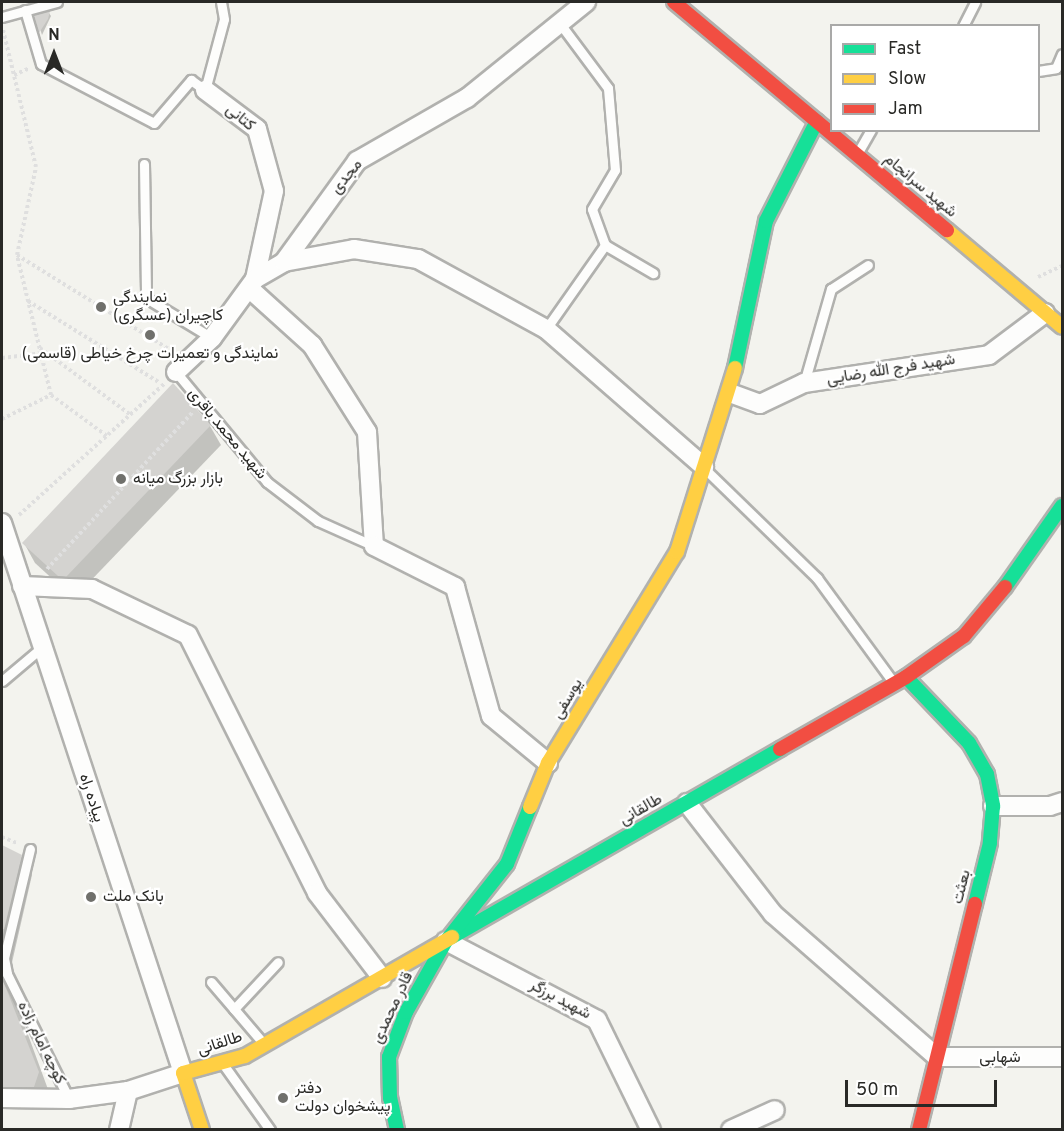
<!DOCTYPE html>
<html>
<head>
<meta charset="utf-8">
<style>
  body { margin:0 }
  #map { position:relative; width:1064px; height:1131px; overflow:hidden; background:#f3f3ee; font-family:Overpass,Vazirmatn,sans-serif }
  div>[style] { position:absolute }
  .shadow>* { inset:0; background:#0003 }
  .building>* { inset:0; background:#d4d3d0 }
  .path>* { height:4px; margin-top:-2px; transform-origin:0; background:repeating-linear-gradient(90deg,#dfdfdf 0 3px,transparent 0 6px) }
  .roads { filter:drop-shadow(2px 0 #b1b1ae) drop-shadow(-2px 0 #b1b1ae) drop-shadow(0 2px #b1b1ae) drop-shadow(0 -2px #b1b1ae) }
  .lane>* { height:9px; margin:-4.5px; padding:0 4.5px; transform-origin:4.5px; border-radius:4.5px; background:#fdfdfc }
  .street>* { height:18px; margin:-9px; padding:0 9px; transform-origin:9px; border-radius:9px; background:#fdfdfc }
  .fast>* { height:14px; margin:-7px; padding:0 7px; transform-origin:7px; border-radius:7px; background:#16e098 }
  .slow>* { height:14px; margin:-7px; padding:0 7px; transform-origin:7px; border-radius:7px; background:#ffcf43 }
  .jam>* { height:14px; margin:-7px; padding:0 7px; transform-origin:7px; border-radius:7px; background:#f24e42 }
  .dots>* { width:16px; height:16px; translate:-50% -50%; box-sizing:border-box; border:3px solid #fff; border-radius:50% }
  span { translate:-50% -50%; white-space:nowrap; text-align:center; line-height:1.15; -webkit-text-stroke:4.5px #fff; paint-order:stroke }
  .street-label { font-size:16px; color:#292926 }
  .poi-label { font-size:16px; color:#292926 }
  .left { translate:0 -50%; text-align:left }
  .frame { position:absolute; inset:0; border:3px solid #292926; pointer-events:none }
  .legend { position:absolute; left:830px; top:24px; width:210px; height:108px; box-sizing:border-box; background:#fff; border:2px solid #a9a9a8; margin:0; padding:8px 10px; list-style:none; font-size:18px; color:#292926 }
  .legend li { display:flex; align-items:center; gap:12px; height:30px }
  .legend b { width:30px; border:2px solid #a9a9a8 }
  .north { position:absolute; left:24px; top:24px; width:60px; height:60px; -webkit-text-stroke:4px #fff; paint-order:stroke; rotate:0deg; font-size:16px; font-weight:700; line-height:24px; text-align:center; color:#292926 }
  .north::after { content:''; display:block; margin:auto; width:21px; height:27px; background:#292926; clip-path:polygon(50% 0,100% 100%,50% 72%,0 100%) }
  .scale { position:absolute; left:845px; top:1080px; width:152px; height:27px; box-sizing:border-box; border:3px solid #292926; border-top:0; padding-left:8px; font-size:18px; line-height:21px; white-space:nowrap; color:#292926; -webkit-text-stroke:4px #fff; paint-order:stroke }
</style>
</head>
<body>
<div id="map">
  <div class="shadow">
    <i style="clip-path:polygon(49px 13px,51px 16px,42px 35px,36px 16px)"></i>
    <i style="clip-path:polygon(173px 385px,210px 426px,221px 445px,77px 595px,70px 595px,35px 563px,24px 543px)"></i>
    <i style="clip-path:polygon(2px 847px,21px 856px,32px 875px,8px 980px,49px 1092px,2px 1106px)"></i>
  </div>
  <div class="building">
    <i style="clip-path:polygon(50px 11px,48px 19px,39px 33px,34px 15px)"></i>
    <i style="clip-path:polygon(173px 383px,211px 425px,66px 577px,58px 576px,22px 543px)"></i>
    <i style="clip-path:polygon(2px 845px,22px 855px,4px 929px,2px 929px)"></i>
    <i style="clip-path:polygon(2px 978px,39px 1072px,34px 1087px,2px 1087px)"></i>
  </div>
  <div class="path">
    <i style="left:14px;top:75px;width:17px;rotate:-24deg"></i>
    <i style="left:17px;top:255px;width:182px;rotate:31.8deg"></i>
    <i style="left:1038px;top:277px;width:26px;rotate:-25deg"></i>
    <i style="left:28px;top:301px;width:155px;rotate:31.8deg"></i>
    <i style="left:40px;top:348px;width:113px;rotate:36.4deg"></i>
    <i style="left:2px;top:358px;width:38px;rotate:-7deg"></i>
    <i style="left:51px;top:395px;width:69px;rotate:36.2deg"></i>
    <i style="left:2px;top:419px;width:55px;rotate:-26.1deg"></i>
    <i style="left:51px;top:395px;width:144px;rotate:-103.7deg"></i>
    <i style="left:17px;top:255px;width:90px;rotate:-77.8deg"></i>
    <i style="left:36px;top:167px;width:141px;rotate:-103.5deg"></i>
    <i style="left:19px;top:515px;width:197px;rotate:-42.1deg"></i>
    <i style="left:47px;top:569px;width:214px;rotate:-47.1deg"></i>
    <i style="left:2px;top:837px;width:16px;rotate:22deg"></i>
  </div>
  <div class="roads">
    <div class="lane">
      <i style="left:25px;top:10px;width:56px;rotate:73.5deg"></i>
      <i style="left:41px;top:64px;width:127px;rotate:27.6deg"></i>
      <i style="left:154px;top:123px;width:57px;rotate:-49.3deg"></i>
      <i style="left:191px;top:80px;width:17px;rotate:36deg"></i>
      <i style="left:205px;top:90px;width:73px;rotate:-75deg"></i>
      <i style="left:224px;top:19px;width:17px;rotate:-100deg"></i>
      <i style="left:2px;top:17px;width:57px;rotate:-15.3deg"></i>
      <i style="left:963px;top:26px;width:27px;rotate:-63deg"></i>
      <i style="left:1038px;top:71px;width:18px;rotate:-9deg"></i>
      <i style="left:1056px;top:68px;width:15px;rotate:-67deg"></i>
      <i style="left:857px;top:154px;width:28px;rotate:-60deg"></i>
      <i style="left:144px;top:164px;width:134px;rotate:89.1deg"></i>
      <i style="left:146px;top:298px;width:77px;rotate:31.2deg"></i>
      <i style="left:605px;top:245px;width:56px;rotate:30.3deg"></i>
      <i style="left:546px;top:329px;width:103px;rotate:-54.9deg"></i>
      <i style="left:605px;top:245px;width:38px;rotate:-110deg"></i>
      <i style="left:592px;top:209px;width:45px;rotate:-59.5deg"></i>
      <i style="left:615px;top:170px;width:82px;rotate:-94.9deg"></i>
      <i style="left:608px;top:88px;width:79px;rotate:-126.7deg"></i>
      <i style="left:176px;top:372px;width:143px;rotate:50.4deg"></i>
      <i style="left:267px;top:482px;width:64px;rotate:37.4deg"></i>
      <i style="left:318px;top:521px;width:61px;rotate:24.1deg"></i>
      <i style="left:804px;top:383px;width:98px;rotate:-74deg"></i>
      <i style="left:831px;top:289px;width:44px;rotate:-33deg"></i>
      <i style="left:706px;top:470px;width:155px;rotate:44.2deg"></i>
      <i style="left:817px;top:578px;width:129px;rotate:53.8deg"></i>
      <i style="left:2px;top:681px;width:51px;rotate:-40.2deg"></i>
      <i style="left:30px;top:849px;width:112px;rotate:103.4deg"></i>
      <i style="left:4px;top:958px;width:16px;rotate:79deg"></i>
      <i style="left:7px;top:974px;width:140px;rotate:63.6deg"></i>
      <i style="left:211px;top:982px;width:82px;rotate:49.5deg"></i>
      <i style="left:234px;top:1009px;width:64px;rotate:-46.9deg"></i>
      <i style="left:223px;top:1064px;width:81px;rotate:54.5deg"></i>
    </div>
    <div class="street">
      <i style="left:205px;top:90px;width:65px;rotate:36.9deg"></i>
      <i style="left:257px;top:129px;width:64px;rotate:74.7deg"></i>
      <i style="left:274px;top:191px;width:90px;rotate:102.2deg"></i>
      <i style="left:284px;top:262px;width:71px;rotate:-10.5deg"></i>
      <i style="left:354px;top:249px;width:65px;rotate:8.9deg"></i>
      <i style="left:418px;top:259px;width:146px;rotate:28.7deg"></i>
      <i style="left:546px;top:329px;width:210px;rotate:41.1deg"></i>
      <i style="left:250px;top:289px;width:84px;rotate:42.1deg"></i>
      <i style="left:312px;top:345px;width:103px;rotate:57.7deg"></i>
      <i style="left:367px;top:432px;width:114px;rotate:86.5deg"></i>
      <i style="left:374px;top:546px;width:91px;rotate:26.8deg"></i>
      <i style="left:455px;top:587px;width:134px;rotate:74.4deg"></i>
      <i style="left:491px;top:716px;width:74px;rotate:39.5deg"></i>
      <i style="left:176px;top:372px;width:50px;rotate:-43.4deg"></i>
      <i style="left:212px;top:338px;width:73px;rotate:-53.9deg"></i>
      <i style="left:255px;top:279px;width:34px;rotate:-30deg"></i>
      <i style="left:284px;top:262px;width:125px;rotate:-54.1deg"></i>
      <i style="left:357px;top:161px;width:127px;rotate:-29.8deg"></i>
      <i style="left:467px;top:98px;width:153px;rotate:-38.9deg"></i>
      <i style="left:730px;top:393px;width:32px;rotate:20deg"></i>
      <i style="left:760px;top:404px;width:49px;rotate:-25.5deg"></i>
      <i style="left:804px;top:383px;width:187px;rotate:-8.6deg"></i>
      <i style="left:989px;top:355px;width:70px;rotate:-36.9deg"></i>
      <i style="left:2px;top:523px;width:579px;rotate:71.78deg"></i>
      <i style="left:183px;top:1073px;width:58px;rotate:161.9deg"></i>
      <i style="left:128px;top:1091px;width:60px;rotate:172.3deg"></i>
      <i style="left:69px;top:1099px;width:67px;rotate:-179.1deg"></i>
      <i style="left:22px;top:586px;width:70px;rotate:2.5deg"></i>
      <i style="left:92px;top:589px;width:106px;rotate:25.6deg"></i>
      <i style="left:188px;top:635px;width:288px;rotate:63.4deg"></i>
      <i style="left:317px;top:893px;width:107px;rotate:52.6deg"></i>
      <i style="left:687px;top:803px;width:140px;rotate:52.2deg"></i>
      <i style="left:773px;top:914px;width:218px;rotate:41.1deg"></i>
      <i style="left:937px;top:1057px;width:125px"></i>
      <i style="left:993px;top:806px;width:57px"></i>
      <i style="left:1050px;top:806px;width:13px;rotate:-18deg"></i>
      <i style="left:446px;top:941px;width:170px;rotate:27.6deg"></i>
      <i style="left:597px;top:1020px;width:123px;rotate:63.9deg"></i>
      <i style="left:119px;top:1130px;width:40px;rotate:-77deg"></i>
      <i style="left:731px;top:1130px;width:48px;rotate:-24.4deg"></i>
    </div>
    <div class="fast">
      <i style="left:735px;top:368px;width:150px;rotate:-78.1deg"></i>
      <i style="left:766px;top:221px;width:112px;rotate:-63deg"></i>
      <i style="left:1005px;top:587px;width:99px;rotate:-54.9deg"></i>
      <i style="left:906px;top:677px;width:91px;rotate:46.3deg"></i>
      <i style="left:969px;top:743px;width:36px;rotate:60deg"></i>
      <i style="left:987px;top:774px;width:33px;rotate:79deg"></i>
      <i style="left:993px;top:806px;width:37px;rotate:95deg"></i>
      <i style="left:990px;top:843px;width:63px;rotate:103.8deg"></i>
      <i style="left:452px;top:937px;width:378px;rotate:-29.8deg"></i>
      <i style="left:397px;top:1130px;width:33px;rotate:-102deg"></i>
      <i style="left:390px;top:1098px;width:41px;rotate:-91.4deg"></i>
      <i style="left:389px;top:1057px;width:48px;rotate:-69.3deg"></i>
      <i style="left:406px;top:1012px;width:81px;rotate:-60.6deg"></i>
      <i style="left:446px;top:941px;width:98px;rotate:-51.6deg"></i>
      <i style="left:507px;top:864px;width:61px;rotate:-68deg"></i>
    </div>
    <div class="slow">
      <i style="left:947px;top:230px;width:150px;rotate:40.1deg"></i>
      <i style="left:530px;top:807px;width:48px;rotate:-67.8deg"></i>
      <i style="left:548px;top:763px;width:247px;rotate:-58.6deg"></i>
      <i style="left:677px;top:552px;width:193px;rotate:-72.5deg"></i>
      <i style="left:202px;top:1130px;width:60px;rotate:-108.4deg"></i>
      <i style="left:183px;top:1073px;width:64px;rotate:-15.3deg"></i>
      <i style="left:245px;top:1056px;width:239px;rotate:-29.9deg"></i>
    </div>
    <div class="jam">
      <i style="left:674px;top:2px;width:356px;rotate:39.9deg"></i>
      <i style="left:780px;top:749px;width:145px;rotate:-29.7deg"></i>
      <i style="left:906px;top:677px;width:71px;rotate:-35.3deg"></i>
      <i style="left:964px;top:636px;width:64px;rotate:-50.1deg"></i>
      <i style="left:919px;top:1130px;width:233px;rotate:-76.1deg"></i>
    </div>
  </div>
  <div class="dots">
    <i style="left:101px;top:307px;background:#70706c"></i>
    <i style="left:150px;top:335px;background:#70706c"></i>
    <i style="left:121px;top:479px;background:#70706c"></i>
    <i style="left:91px;top:897px;background:#70706c"></i>
    <i style="left:283px;top:1098px;background:#70706c"></i>
  </div>
  <div class="street-label">
    <span style="left:240px;top:118px;rotate:40deg">کتانی</span>
    <span style="left:347px;top:177px;rotate:-50deg">مجدی</span>
    <span style="left:920px;top:186px;rotate:40deg">شهید سرانجام</span>
    <span style="left:891px;top:370px;rotate:-9deg">شهید فرج الله رضایی</span>
    <span style="left:227px;top:434px;rotate:50deg">شهید محمد باقری</span>
    <span style="left:568px;top:699px;rotate:-59deg">یوسفی</span>
    <span style="left:91px;top:798px;rotate:72deg">پیاده راه</span>
    <span style="left:641px;top:810px;rotate:-30deg">طالقانی</span>
    <span style="left:962px;top:887px;rotate:-76deg">بعثت</span>
    <span style="left:560px;top:1000px;rotate:28deg">شهید برزگر</span>
    <span style="left:393px;top:1008px;rotate:-65deg">قادر محمدی</span>
    <span style="left:41px;top:1043px;rotate:64deg">کوچه امام زاده</span>
    <span style="left:220px;top:1044px;rotate:-18deg">طالقانی</span>
    <span style="left:1000px;top:1058px">شهابی</span>
  </div>
  <div class="poi-label">
    <span class="left" style="left:113px;top:307px">نمایندگی<br>کاچیران (عسگری)</span>
    <span style="left:150px;top:354px">نمایندگی و تعمیرات چرخ خیاطی (قاسمی)</span>
    <span class="left" style="left:133px;top:479px">بازار بزرگ میانه</span>
    <span class="left" style="left:103px;top:897px">بانک ملت</span>
    <span class="left" style="left:295px;top:1098px">دفتر<br>پیشخوان دولت</span>
  </div>
  <div class="frame"></div>
  <ul class="legend">
  <li><b style="height:8px;background:#16e098"></b>Fast</li>
  <li><b style="height:8px;background:#ffcf43"></b>Slow</li>
  <li><b style="height:8px;background:#f24e42"></b>Jam</li>
  </ul>
  <div class="north">N</div>
  <div class="scale">50 m</div>
</div>
</body>
</html>
